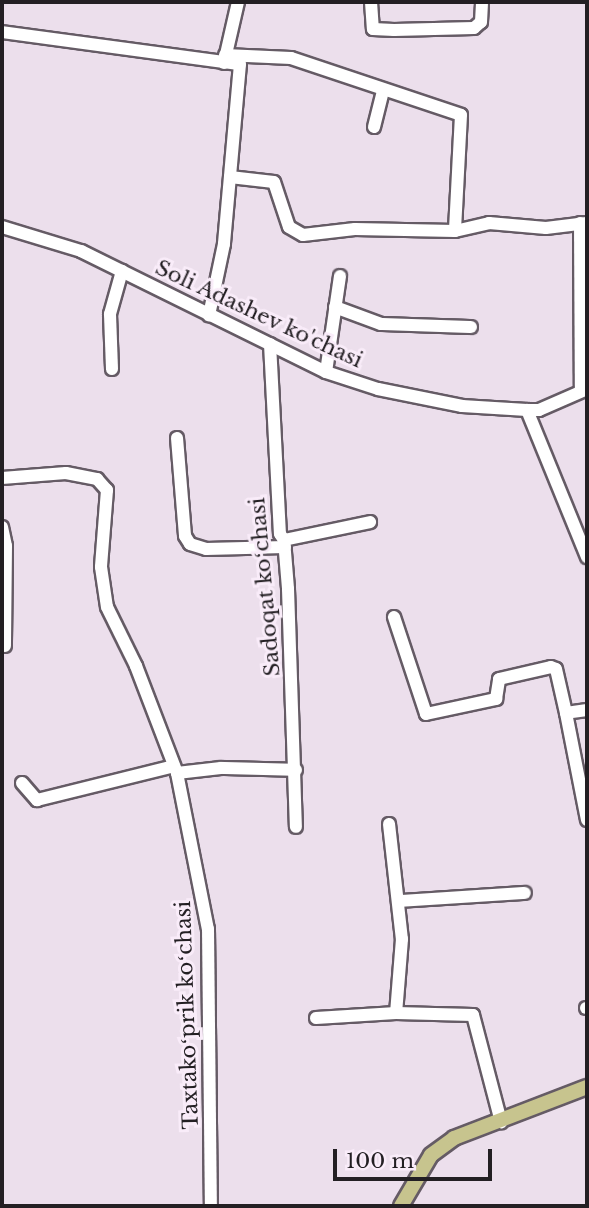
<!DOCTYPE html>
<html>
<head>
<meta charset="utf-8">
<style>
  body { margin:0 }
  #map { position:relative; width:589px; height:1208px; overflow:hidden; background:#ecdfec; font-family:"Libre Baskerville",serif }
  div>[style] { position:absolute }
  .roads { filter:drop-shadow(2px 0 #655b65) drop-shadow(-2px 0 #655b65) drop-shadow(0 2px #655b65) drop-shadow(0 -2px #655b65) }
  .minor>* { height:12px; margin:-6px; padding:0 6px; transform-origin:6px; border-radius:6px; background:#fff }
  .major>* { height:14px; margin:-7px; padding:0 7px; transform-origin:7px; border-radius:7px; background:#c7c48e }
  span { translate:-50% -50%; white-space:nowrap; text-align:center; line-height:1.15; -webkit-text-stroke:6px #f9ecf9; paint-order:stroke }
  .street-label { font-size:21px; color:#231f23 }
  .frame { position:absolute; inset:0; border:4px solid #231f23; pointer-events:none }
  .scale { position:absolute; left:333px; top:1149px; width:159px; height:32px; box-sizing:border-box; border:4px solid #231f23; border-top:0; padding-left:9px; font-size:21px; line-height:24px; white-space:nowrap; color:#231f23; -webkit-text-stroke:5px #f9ecf9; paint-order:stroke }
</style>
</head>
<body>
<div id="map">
  <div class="roads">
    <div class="minor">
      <i style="left:371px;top:2px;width:27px;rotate:86deg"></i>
      <i style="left:373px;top:29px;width:21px;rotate:3deg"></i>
      <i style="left:394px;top:30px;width:80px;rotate:-1.4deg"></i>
      <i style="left:474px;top:28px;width:9px;rotate:-41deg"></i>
      <i style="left:481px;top:22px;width:20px;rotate:-87deg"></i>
      <i style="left:2px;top:32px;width:240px;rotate:7.7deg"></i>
      <i style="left:240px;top:64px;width:181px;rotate:95.1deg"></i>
      <i style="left:224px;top:244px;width:73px;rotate:101.9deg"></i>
      <i style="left:225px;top:55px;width:66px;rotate:2.6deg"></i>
      <i style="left:291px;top:58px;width:179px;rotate:18.5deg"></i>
      <i style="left:461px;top:115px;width:116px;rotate:93deg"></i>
      <i style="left:455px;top:231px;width:35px;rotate:-13deg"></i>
      <i style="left:489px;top:223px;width:57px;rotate:5deg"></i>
      <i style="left:546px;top:228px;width:41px;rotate:-7deg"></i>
      <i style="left:224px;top:63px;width:63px;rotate:-77.1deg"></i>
      <i style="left:374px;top:127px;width:38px;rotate:-76deg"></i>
      <i style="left:230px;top:177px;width:44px;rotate:6.5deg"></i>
      <i style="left:274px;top:182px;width:47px;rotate:71.6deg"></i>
      <i style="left:289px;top:227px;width:16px;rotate:30deg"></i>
      <i style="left:303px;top:235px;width:52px;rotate:-6.6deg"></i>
      <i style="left:355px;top:229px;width:100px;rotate:1.1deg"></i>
      <i style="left:580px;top:223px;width:168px;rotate:89.7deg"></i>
      <i style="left:2px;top:227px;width:83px;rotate:16.9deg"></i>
      <i style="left:81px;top:251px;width:273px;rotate:26.3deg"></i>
      <i style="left:326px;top:372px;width:55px;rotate:18.1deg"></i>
      <i style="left:378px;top:389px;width:86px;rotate:11.4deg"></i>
      <i style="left:462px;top:406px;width:65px;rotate:3.5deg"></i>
      <i style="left:527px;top:410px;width:12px"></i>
      <i style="left:539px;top:410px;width:52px;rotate:-23.6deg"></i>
      <i style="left:335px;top:307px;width:49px;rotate:20.3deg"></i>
      <i style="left:381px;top:324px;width:90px;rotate:1.9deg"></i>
      <i style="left:270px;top:344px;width:190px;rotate:87deg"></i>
      <i style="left:280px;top:534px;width:7px;rotate:56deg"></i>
      <i style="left:284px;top:540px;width:49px;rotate:85.3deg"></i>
      <i style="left:288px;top:589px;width:238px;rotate:88.1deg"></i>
      <i style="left:112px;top:369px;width:55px;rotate:-92.1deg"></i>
      <i style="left:110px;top:314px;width:45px;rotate:-74.4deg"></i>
      <i style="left:326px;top:372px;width:97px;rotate:-81.7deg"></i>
      <i style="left:527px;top:410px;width:159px;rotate:67.8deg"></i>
      <i style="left:177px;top:438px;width:98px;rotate:85.3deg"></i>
      <i style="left:185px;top:536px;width:9px;rotate:58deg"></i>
      <i style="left:190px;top:544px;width:17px;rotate:17deg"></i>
      <i style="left:206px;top:549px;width:79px;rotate:-1.5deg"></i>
      <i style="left:2px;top:478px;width:64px;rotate:-4.5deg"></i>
      <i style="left:66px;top:473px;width:32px;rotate:11deg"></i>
      <i style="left:97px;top:479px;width:15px;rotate:48deg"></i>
      <i style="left:107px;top:490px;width:77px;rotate:94.5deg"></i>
      <i style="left:101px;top:567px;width:40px;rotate:81.5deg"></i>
      <i style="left:107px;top:607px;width:66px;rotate:63.8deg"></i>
      <i style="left:136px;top:666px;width:115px;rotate:69deg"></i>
      <i style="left:177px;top:773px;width:159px;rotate:78.8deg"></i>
      <i style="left:208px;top:929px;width:277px;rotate:89.4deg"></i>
      <i style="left:2px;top:527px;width:19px;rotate:78deg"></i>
      <i style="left:6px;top:546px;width:100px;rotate:90.6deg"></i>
      <i style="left:284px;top:540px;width:88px;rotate:-11.8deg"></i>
      <i style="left:394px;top:617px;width:102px;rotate:71.7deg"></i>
      <i style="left:426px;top:714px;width:72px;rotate:-12.1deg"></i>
      <i style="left:496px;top:699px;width:20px;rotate:-81deg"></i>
      <i style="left:499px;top:679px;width:53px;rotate:-13deg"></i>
      <i style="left:551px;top:667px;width:5px;rotate:22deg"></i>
      <i style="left:556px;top:669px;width:45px;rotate:77.2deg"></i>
      <i style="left:587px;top:710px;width:21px;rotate:172deg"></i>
      <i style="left:566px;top:713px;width:109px;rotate:78.9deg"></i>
      <i style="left:177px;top:773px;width:44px;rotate:-6.5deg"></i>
      <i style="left:221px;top:768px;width:75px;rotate:1.5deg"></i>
      <i style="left:22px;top:783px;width:23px;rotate:49deg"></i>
      <i style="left:37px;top:800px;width:141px;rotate:-13.9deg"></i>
      <i style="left:389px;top:824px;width:116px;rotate:83.6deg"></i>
      <i style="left:402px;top:939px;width:74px;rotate:94.6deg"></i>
      <i style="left:396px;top:1013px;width:77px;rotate:1.5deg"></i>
      <i style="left:473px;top:1015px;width:111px;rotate:75.3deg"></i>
      <i style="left:400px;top:901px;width:125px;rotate:-3.7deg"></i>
      <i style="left:586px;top:1008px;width:1px"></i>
      <i style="left:316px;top:1018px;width:80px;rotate:-3.6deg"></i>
    </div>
    <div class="major">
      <i style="left:401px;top:1206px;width:59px;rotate:-59.5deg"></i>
      <i style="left:431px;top:1155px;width:29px;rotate:-36deg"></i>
      <i style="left:454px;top:1138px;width:142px;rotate:-21deg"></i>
    </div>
  </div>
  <div class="street-label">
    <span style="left:259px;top:314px;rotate:25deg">Soli Adashev ko'chasi</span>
    <span style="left:265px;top:587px;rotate:-95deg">Sadoqat koʻchasi</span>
    <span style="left:187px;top:1015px;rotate:-92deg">Taxtakoʻprik koʻchasi</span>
  </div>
  <div class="frame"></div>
  <div class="scale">100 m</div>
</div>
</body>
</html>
